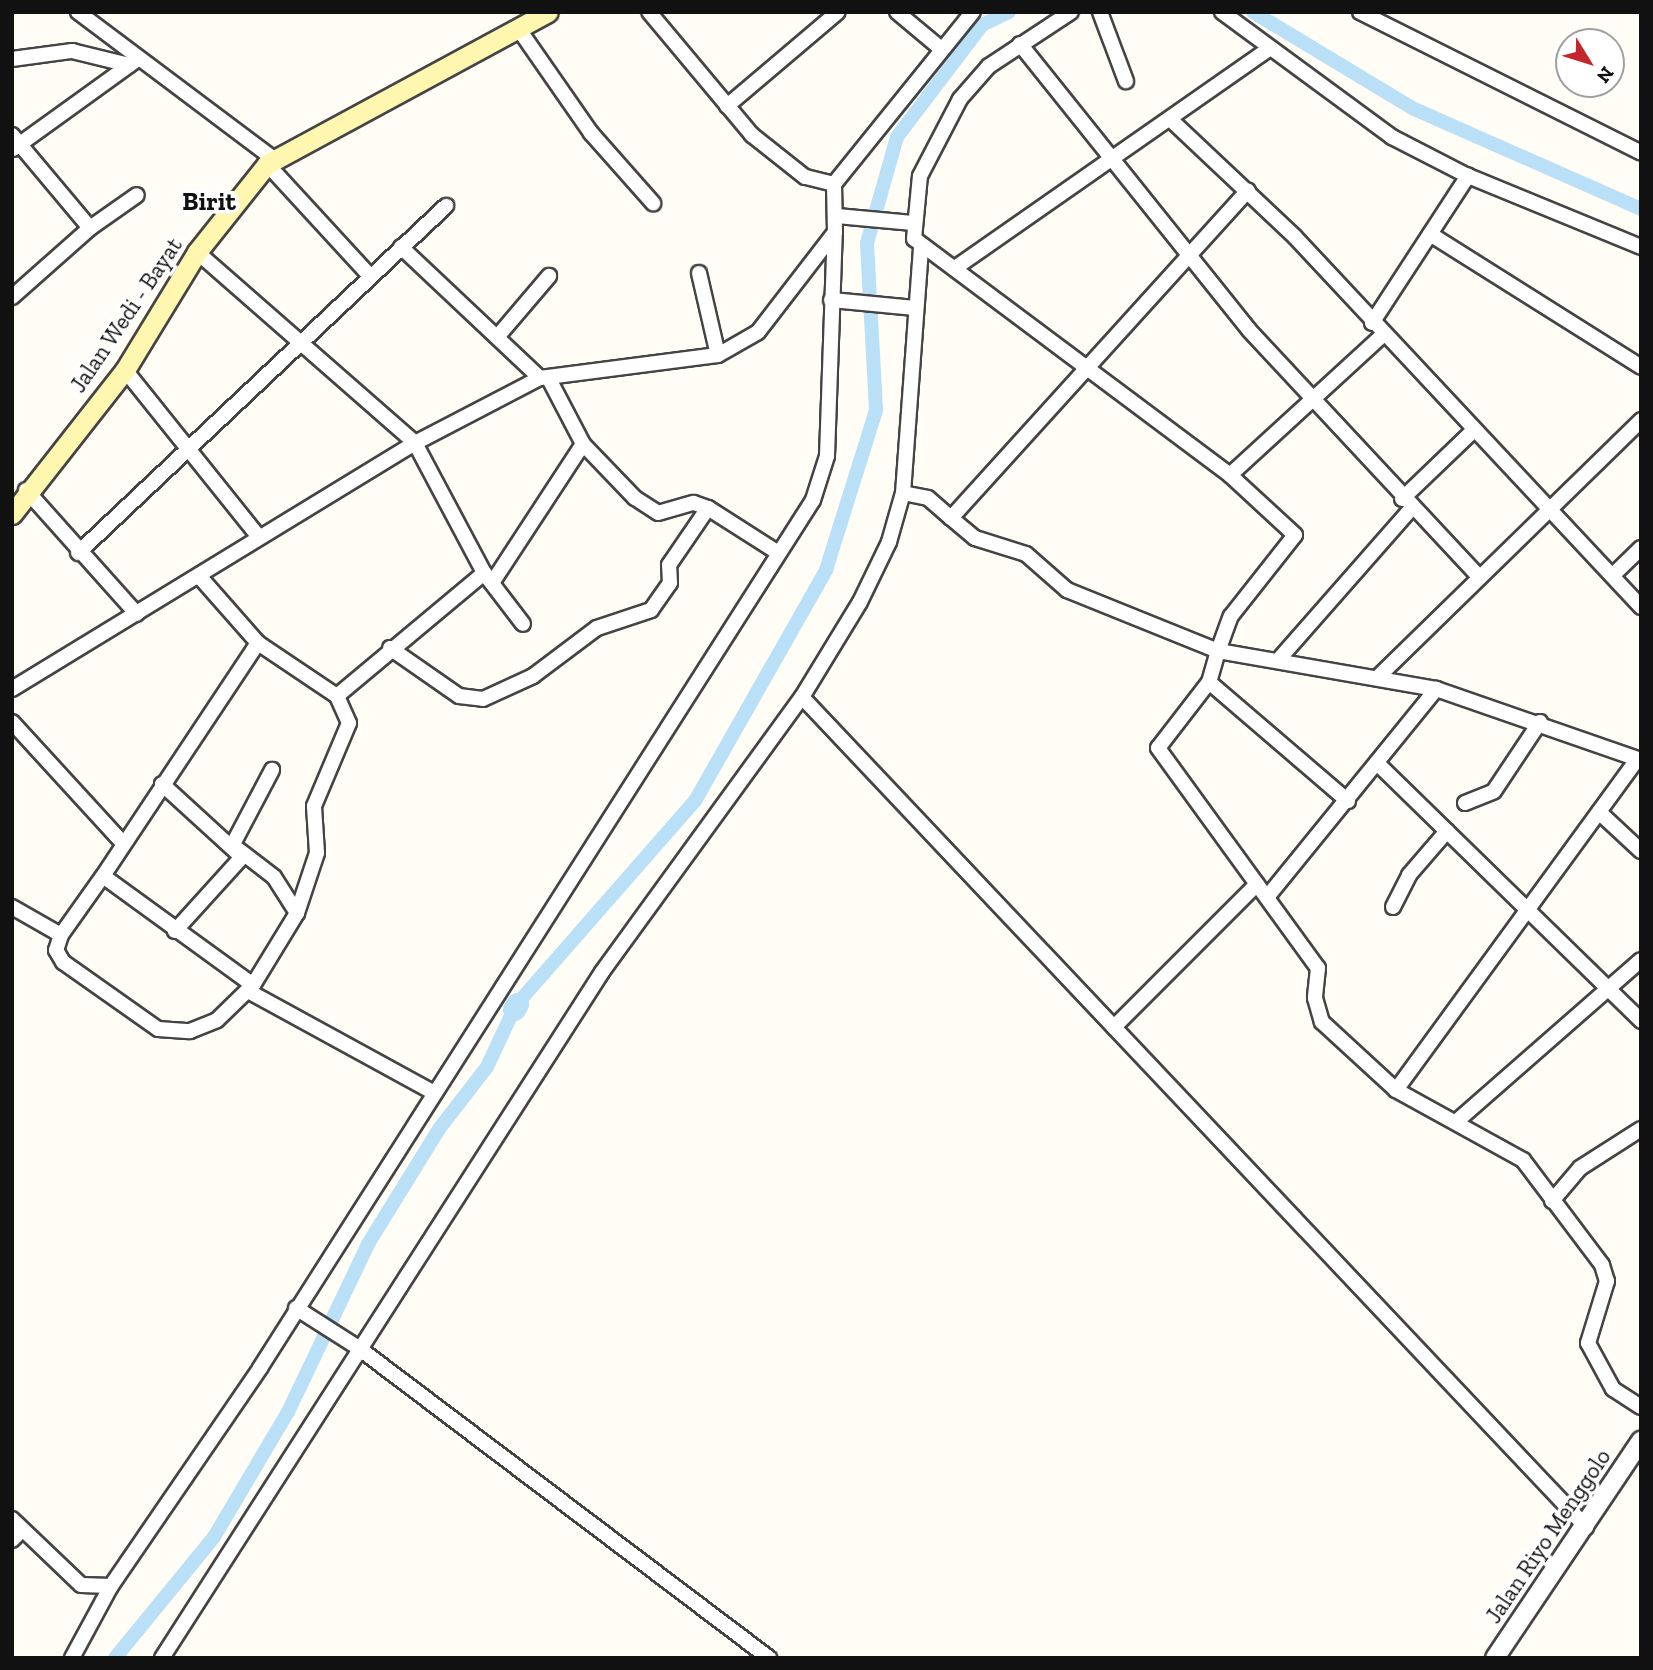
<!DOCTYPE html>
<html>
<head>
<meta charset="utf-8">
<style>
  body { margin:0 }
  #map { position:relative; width:1653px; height:1670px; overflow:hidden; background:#fffdf5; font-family:"Zilla Slab",serif }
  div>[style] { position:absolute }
  .canal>* { height:14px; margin:-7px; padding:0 7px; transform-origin:7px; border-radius:7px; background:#b9e0f7 }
  .river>* { height:23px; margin:-11.5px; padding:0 11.5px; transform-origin:11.5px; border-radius:11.5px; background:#b9e0f7 }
  .roads { filter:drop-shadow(2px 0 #444) drop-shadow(-2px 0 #444) drop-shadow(0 2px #444) drop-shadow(0 -2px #444) }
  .minor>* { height:14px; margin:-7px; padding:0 7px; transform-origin:7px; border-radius:7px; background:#fff }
  .tertiary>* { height:18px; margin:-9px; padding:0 9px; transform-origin:9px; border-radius:9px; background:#fff }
  .secondary>* { height:19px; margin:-9.5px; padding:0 9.5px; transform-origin:9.5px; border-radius:9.5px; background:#fff6b0 }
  span { translate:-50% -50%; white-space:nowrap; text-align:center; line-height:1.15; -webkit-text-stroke:7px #fff; paint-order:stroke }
  .street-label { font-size:23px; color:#111 }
  .quarter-label { font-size:26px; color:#111; font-weight:700 }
  .frame { position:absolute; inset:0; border:14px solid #111; pointer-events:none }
  .north { position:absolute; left:1555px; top:28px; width:70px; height:70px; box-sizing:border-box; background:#fff; border:2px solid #a0a0a0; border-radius:50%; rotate:128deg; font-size:19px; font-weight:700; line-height:28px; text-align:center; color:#111 }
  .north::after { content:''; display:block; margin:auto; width:24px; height:32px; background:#c4262e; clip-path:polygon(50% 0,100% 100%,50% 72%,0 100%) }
</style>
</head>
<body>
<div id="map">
  <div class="canal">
    <i style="left:1253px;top:12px;width:186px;rotate:31.1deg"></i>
    <i style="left:1412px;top:108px;width:250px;rotate:23.8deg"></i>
    <i style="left:517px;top:1004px;width:270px;rotate:-48.8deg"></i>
    <i style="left:695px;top:801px;width:266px;rotate:-60.4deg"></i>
    <i style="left:826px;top:570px;width:168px;rotate:-72.6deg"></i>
    <i style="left:876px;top:410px;width:167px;rotate:-93.1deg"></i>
    <i style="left:867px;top:243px;width:110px;rotate:-74.2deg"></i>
    <i style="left:897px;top:137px;width:141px;rotate:-52.8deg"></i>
    <i style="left:982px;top:25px;width:30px;rotate:-26deg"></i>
    <i style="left:115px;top:1658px;width:156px;rotate:-50.7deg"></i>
    <i style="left:214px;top:1537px;width:145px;rotate:-59.4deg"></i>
    <i style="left:288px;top:1412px;width:186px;rotate:-64.5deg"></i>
    <i style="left:368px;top:1244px;width:135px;rotate:-58.3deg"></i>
    <i style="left:439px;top:1129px;width:78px;rotate:-52.3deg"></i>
    <i style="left:487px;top:1067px;width:64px;rotate:-65deg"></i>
  </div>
  <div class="river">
    <i style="left:514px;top:1009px;width:6px;rotate:-59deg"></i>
  </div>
  <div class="roads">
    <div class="minor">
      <i style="left:78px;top:12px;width:245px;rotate:36.9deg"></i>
      <i style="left:897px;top:12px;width:56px;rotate:39.9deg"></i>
      <i style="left:1100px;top:12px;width:74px;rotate:69.4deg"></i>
      <i style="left:1222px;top:12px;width:211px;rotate:36.3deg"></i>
      <i style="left:1392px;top:137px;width:85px;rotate:27.2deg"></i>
      <i style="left:1468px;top:176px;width:187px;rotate:22.3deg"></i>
      <i style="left:1360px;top:12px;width:314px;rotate:26.6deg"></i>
      <i style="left:518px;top:28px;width:128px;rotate:55.2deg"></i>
      <i style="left:591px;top:133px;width:94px;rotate:48.5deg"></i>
      <i style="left:1020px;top:44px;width:366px;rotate:51.3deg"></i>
      <i style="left:1249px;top:330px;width:336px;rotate:47deg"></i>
      <i style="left:12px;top:59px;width:61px;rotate:-7.6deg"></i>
      <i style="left:72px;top:51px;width:59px;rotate:13.8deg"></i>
      <i style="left:727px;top:106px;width:145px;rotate:-40.3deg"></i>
      <i style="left:1171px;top:120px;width:170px;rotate:43.3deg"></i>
      <i style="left:1295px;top:237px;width:507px;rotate:46.92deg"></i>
      <i style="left:12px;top:135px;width:121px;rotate:50deg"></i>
      <i style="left:90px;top:228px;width:57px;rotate:-35.1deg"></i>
      <i style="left:13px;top:149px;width:155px;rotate:-35.8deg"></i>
      <i style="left:267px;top:164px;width:152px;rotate:47.4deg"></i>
      <i style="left:834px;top:184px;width:221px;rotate:-51.1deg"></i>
      <i style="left:837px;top:216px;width:76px;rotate:5.3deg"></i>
      <i style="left:1430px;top:234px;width:249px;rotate:32.2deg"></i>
      <i style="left:401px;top:247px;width:191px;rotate:43.3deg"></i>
      <i style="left:197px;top:252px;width:290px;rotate:41.2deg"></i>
      <i style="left:415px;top:443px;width:147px;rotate:62deg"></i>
      <i style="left:484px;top:573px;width:64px;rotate:52.6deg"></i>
      <i style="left:955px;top:268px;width:383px;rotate:-34.9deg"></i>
      <i style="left:699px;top:273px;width:84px;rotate:77deg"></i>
      <i style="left:12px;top:297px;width:104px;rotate:-41.5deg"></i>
      <i style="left:831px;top:300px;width:85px;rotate:5.4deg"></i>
      <i style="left:1372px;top:323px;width:176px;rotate:-56.9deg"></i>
      <i style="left:498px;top:336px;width:79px;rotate:-49.6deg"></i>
      <i style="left:125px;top:370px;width:213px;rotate:51.3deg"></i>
      <i style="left:548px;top:377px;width:76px;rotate:62.4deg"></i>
      <i style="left:583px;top:444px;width:75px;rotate:46.1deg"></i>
      <i style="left:635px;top:498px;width:27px;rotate:33deg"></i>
      <i style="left:658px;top:513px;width:37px;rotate:-16deg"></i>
      <i style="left:694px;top:503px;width:15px;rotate:20deg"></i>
      <i style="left:1230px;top:475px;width:207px;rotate:-42.5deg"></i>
      <i style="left:26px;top:490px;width:166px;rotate:48.2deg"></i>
      <i style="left:903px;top:493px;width:25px;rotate:11deg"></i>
      <i style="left:928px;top:498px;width:30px;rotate:41deg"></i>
      <i style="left:951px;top:518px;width:442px;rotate:-47.8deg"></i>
      <i style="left:1402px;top:499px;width:98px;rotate:-43.8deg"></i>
      <i style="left:951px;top:518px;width:31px;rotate:40deg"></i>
      <i style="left:975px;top:538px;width:53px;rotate:17.4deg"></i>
      <i style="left:1026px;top:554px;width:55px;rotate:41.3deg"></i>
      <i style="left:1067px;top:590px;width:163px;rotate:22deg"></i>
      <i style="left:1218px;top:651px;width:37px;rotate:-70deg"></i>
      <i style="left:1231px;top:616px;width:103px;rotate:-51.7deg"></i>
      <i style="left:1295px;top:535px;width:88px;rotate:-137.3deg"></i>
      <i style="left:1230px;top:475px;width:394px;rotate:-143.2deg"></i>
      <i style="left:914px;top:239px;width:63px;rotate:-84.6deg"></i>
      <i style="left:920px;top:176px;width:87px;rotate:-62.5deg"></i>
      <i style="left:960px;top:99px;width:44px;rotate:-48.7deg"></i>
      <i style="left:989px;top:66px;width:98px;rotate:-33.4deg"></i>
      <i style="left:78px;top:553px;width:506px;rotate:-43.32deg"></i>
      <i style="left:1613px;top:575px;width:39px;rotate:-44deg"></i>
      <i style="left:199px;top:576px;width:89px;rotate:48.6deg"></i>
      <i style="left:258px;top:643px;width:95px;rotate:33.9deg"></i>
      <i style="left:492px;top:583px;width:166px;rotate:-56.8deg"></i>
      <i style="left:390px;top:648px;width:84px;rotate:34.8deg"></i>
      <i style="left:459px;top:696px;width:24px;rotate:7deg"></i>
      <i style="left:483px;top:699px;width:55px;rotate:-24.7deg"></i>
      <i style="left:533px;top:676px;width:80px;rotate:-36.9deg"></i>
      <i style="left:597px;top:628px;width:57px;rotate:-18.4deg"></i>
      <i style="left:651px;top:610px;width:33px;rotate:-55deg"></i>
      <i style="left:670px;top:583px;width:18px;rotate:-93deg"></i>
      <i style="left:669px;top:565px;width:69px;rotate:-55.6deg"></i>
      <i style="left:708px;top:508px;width:82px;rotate:32.5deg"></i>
      <i style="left:1280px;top:658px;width:198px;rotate:-48.7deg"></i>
      <i style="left:1378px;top:677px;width:368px;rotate:-44.3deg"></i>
      <i style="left:1209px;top:682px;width:183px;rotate:40.6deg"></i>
      <i style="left:12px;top:689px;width:472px;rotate:-31.4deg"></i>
      <i style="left:415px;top:443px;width:141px;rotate:-27.5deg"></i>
      <i style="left:540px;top:378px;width:179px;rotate:-7.4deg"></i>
      <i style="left:718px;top:355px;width:46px;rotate:-29.9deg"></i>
      <i style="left:758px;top:332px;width:126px;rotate:-52.4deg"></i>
      <i style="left:835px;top:232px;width:48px;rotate:-91.2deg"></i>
      <i style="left:834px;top:184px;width:30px;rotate:-166deg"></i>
      <i style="left:805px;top:177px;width:68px;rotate:-141.6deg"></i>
      <i style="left:752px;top:135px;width:160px;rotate:-129.9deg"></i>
      <i style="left:802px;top:697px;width:1142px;rotate:46.63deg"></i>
      <i style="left:12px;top:722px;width:164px;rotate:47.5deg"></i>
      <i style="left:1641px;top:760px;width:217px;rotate:-160.9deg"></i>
      <i style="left:1436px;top:689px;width:221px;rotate:-170.1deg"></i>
      <i style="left:1218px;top:651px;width:32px;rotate:106deg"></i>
      <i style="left:1209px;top:682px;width:83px;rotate:127.7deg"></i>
      <i style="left:1158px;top:748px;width:272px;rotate:54deg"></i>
      <i style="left:1318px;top:968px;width:30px;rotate:96deg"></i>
      <i style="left:1315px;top:998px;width:25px;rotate:74deg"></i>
      <i style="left:1322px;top:1022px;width:100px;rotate:42.6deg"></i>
      <i style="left:1396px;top:1090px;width:145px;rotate:28.9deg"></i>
      <i style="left:1523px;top:1160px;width:131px;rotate:53deg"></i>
      <i style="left:1602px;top:1265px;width:17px;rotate:73deg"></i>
      <i style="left:1607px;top:1281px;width:65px;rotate:107deg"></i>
      <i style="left:1588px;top:1343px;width:52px;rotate:61.5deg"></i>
      <i style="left:1613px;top:1389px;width:33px;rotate:33deg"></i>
      <i style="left:1378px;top:764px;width:368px;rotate:44.3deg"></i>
      <i style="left:162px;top:784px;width:108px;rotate:42.4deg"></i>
      <i style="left:242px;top:857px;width:100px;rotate:132.2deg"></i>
      <i style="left:1465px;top:803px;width:31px;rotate:-22deg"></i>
      <i style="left:1494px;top:791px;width:83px;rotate:-56.3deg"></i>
      <i style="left:1599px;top:812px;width:57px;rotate:42.9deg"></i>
      <i style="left:233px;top:844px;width:84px;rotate:-62.2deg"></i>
      <i style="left:239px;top:850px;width:44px;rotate:37.6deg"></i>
      <i style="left:274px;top:877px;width:43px;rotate:57.4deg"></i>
      <i style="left:1268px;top:896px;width:267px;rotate:-50.9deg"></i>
      <i style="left:12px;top:907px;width:56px;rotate:29.7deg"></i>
      <i style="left:61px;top:935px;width:16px;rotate:108deg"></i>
      <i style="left:56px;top:950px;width:14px;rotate:60deg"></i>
      <i style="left:63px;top:962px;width:116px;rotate:35.2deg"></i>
      <i style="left:158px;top:1029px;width:32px;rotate:4deg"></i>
      <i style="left:190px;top:1031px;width:29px;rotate:-22deg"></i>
      <i style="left:217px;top:1020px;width:50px;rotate:-44.2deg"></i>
      <i style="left:253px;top:985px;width:84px;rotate:-58.6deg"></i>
      <i style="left:297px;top:913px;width:63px;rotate:-71.6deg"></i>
      <i style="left:317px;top:853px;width:47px;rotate:-93.7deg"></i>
      <i style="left:314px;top:806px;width:90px;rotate:-67.1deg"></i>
      <i style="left:349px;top:723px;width:30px;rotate:-114deg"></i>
      <i style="left:337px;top:696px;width:192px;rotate:-39.9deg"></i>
      <i style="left:1393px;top:907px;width:36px;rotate:-63deg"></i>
      <i style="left:1409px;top:875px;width:58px;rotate:-49.2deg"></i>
      <i style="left:61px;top:935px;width:72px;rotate:-54.6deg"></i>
      <i style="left:253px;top:985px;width:185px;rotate:-144deg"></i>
      <i style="left:103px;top:876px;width:280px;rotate:-56.4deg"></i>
      <i style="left:248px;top:991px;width:209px;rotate:28.7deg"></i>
      <i style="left:1114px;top:1027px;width:202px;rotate:-45deg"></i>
      <i style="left:1396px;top:1090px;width:409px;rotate:-53.9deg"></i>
      <i style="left:1457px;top:1121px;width:244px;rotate:-41.2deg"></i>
      <i style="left:1552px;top:1201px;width:43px;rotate:-49.7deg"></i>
      <i style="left:1580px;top:1168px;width:72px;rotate:-32.6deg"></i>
      <i style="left:296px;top:1308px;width:76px;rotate:32.6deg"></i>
      <i style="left:360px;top:1349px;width:513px;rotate:37.07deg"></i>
      <i style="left:12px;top:1519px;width:95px;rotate:43.7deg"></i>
      <i style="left:81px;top:1585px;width:30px;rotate:2deg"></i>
      <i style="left:111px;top:1586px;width:264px;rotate:-55.6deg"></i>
      <i style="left:260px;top:1368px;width:1029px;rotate:-57.5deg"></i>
      <i style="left:813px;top:500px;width:46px;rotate:-72.3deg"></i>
      <i style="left:827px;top:456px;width:224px;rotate:-88deg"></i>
      <i style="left:12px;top:1540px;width:14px;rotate:-45deg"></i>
      <i style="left:72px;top:1658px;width:82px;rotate:-61.6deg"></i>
      <i style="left:162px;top:1658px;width:815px;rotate:-57.32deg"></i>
      <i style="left:602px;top:972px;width:340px;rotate:-54deg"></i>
      <i style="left:802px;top:697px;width:111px;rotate:-58.6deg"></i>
      <i style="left:860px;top:602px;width:67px;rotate:-64.2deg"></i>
      <i style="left:889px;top:542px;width:51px;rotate:-74.1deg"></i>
      <i style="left:903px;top:493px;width:246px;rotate:-85.8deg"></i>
    </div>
    <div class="tertiary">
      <i style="left:1495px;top:1658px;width:262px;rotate:-56.1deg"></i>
    </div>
    <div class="secondary">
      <i style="left:12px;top:514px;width:183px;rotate:-51.9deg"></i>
      <i style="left:125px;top:370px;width:138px;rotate:-58.6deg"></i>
      <i style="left:197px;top:252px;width:112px;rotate:-51.5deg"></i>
      <i style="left:267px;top:164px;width:319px;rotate:-28.4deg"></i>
    </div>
  </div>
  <div class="street-label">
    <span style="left:126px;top:315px;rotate:-56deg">Jalan Wedi - Bayat</span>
    <span style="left:1548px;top:1536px;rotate:-56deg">Jalan Riyo Menggolo</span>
  </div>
  <div class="quarter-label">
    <span style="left:209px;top:202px">Birit</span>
  </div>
  <div class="frame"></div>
  <div class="north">N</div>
</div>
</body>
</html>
